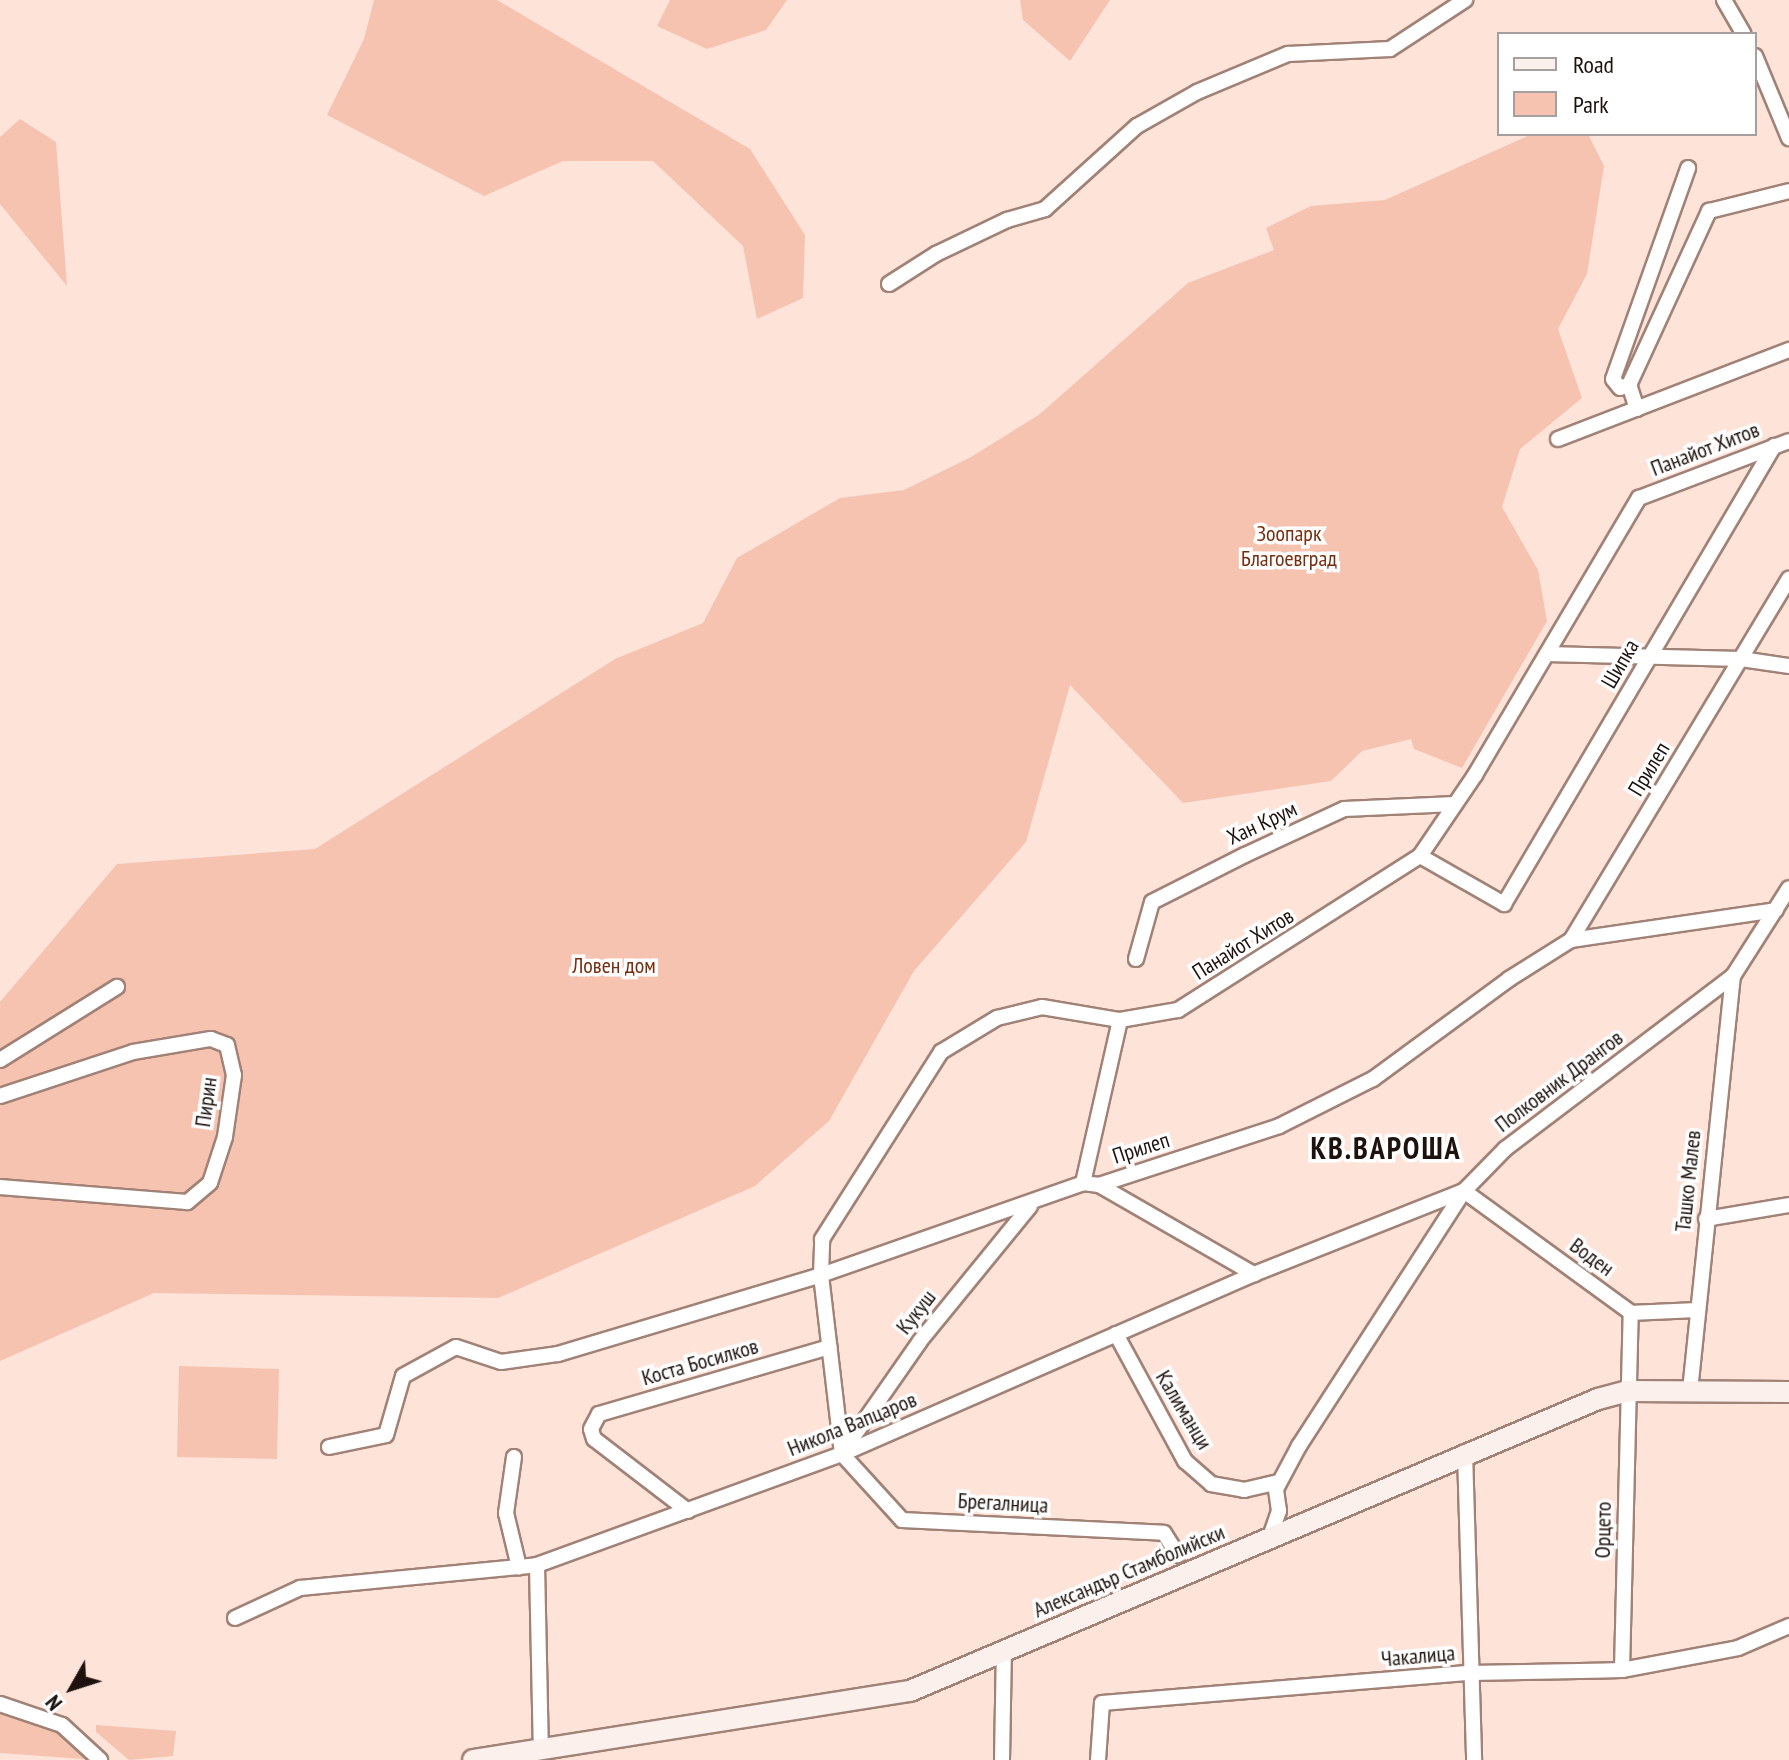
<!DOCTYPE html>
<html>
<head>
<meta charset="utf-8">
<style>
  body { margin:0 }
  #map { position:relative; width:1789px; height:1760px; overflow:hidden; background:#fee3d9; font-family:"PT Sans Narrow",sans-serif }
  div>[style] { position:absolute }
  .green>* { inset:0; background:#f6c3b0 }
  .roads { filter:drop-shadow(2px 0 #a18277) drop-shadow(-2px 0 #a18277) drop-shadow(0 2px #a18277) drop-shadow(0 -2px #a18277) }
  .street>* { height:14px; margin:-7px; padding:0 7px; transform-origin:7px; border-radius:7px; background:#fff }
  .secondary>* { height:20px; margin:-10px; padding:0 10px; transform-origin:10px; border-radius:10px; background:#fbf0ec }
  span { translate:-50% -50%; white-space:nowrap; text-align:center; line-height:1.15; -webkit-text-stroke:7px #fff; paint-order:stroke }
  .street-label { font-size:22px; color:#1d120e }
  .park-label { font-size:22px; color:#772e0e }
  .district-label { font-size:30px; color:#1d120e; font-weight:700; letter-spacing:2px }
  .legend { position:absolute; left:1497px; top:32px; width:260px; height:104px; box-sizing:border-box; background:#fff; border:2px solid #a5a09f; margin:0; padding:10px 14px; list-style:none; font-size:24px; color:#1d120e }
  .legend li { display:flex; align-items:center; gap:16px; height:40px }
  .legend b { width:40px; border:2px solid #a5a09f }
  .north { position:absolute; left:32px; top:1648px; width:80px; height:80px; -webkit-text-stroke:6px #fff; paint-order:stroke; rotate:231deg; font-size:22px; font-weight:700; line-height:32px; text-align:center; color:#1d120e }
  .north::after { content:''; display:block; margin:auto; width:28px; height:36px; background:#1d120e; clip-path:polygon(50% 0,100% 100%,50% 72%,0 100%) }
</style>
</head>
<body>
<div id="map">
  <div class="green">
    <i style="clip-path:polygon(374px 0,497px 0,750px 149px,805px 235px,803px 298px,757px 319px,743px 246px,653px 161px,563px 161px,484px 196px,327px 115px,364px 39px)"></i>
    <i style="clip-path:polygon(670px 0,787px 0,766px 30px,707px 49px,657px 26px)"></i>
    <i style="clip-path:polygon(1020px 0,1110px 0,1070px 61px,1023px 20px)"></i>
    <i style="clip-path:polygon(20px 119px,56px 142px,67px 286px,0 204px,0 137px)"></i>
    <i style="clip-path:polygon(1532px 134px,1588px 134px,1604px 166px,1587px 274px,1558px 329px,1582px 398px,1520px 449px,1502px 507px,1538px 570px,1547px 621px,1462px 768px,1414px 749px,1411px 739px,1362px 751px,1331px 781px,1183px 803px,1070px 685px,1026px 842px,914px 971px,829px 1121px,755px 1186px,498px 1298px,154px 1293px,0 1361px,0 1002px,117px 864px,315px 849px,615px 659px,703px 623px,737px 558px,840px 498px,904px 490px,971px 457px,1040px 414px,1188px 283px,1274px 250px,1266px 228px,1311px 206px,1385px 200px)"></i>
    <i style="clip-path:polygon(179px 1366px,279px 1369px,277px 1459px,177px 1457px)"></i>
    <i style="clip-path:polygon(0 1711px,76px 1740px,98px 1760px,0 1753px)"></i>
    <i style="clip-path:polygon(96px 1725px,176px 1731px,173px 1756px,129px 1760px,96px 1732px)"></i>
  </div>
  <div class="roads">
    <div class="street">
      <i style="left:1724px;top:0;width:39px;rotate:60deg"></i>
      <i style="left:1755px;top:56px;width:89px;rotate:67.5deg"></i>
      <i style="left:889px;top:284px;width:56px;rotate:-32.6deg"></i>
      <i style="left:936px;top:254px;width:79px;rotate:-25.6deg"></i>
      <i style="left:1007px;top:220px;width:40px;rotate:-16deg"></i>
      <i style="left:1045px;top:209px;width:124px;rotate:-42.1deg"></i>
      <i style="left:1137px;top:126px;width:69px;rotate:-29.5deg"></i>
      <i style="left:1197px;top:92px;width:99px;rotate:-22.7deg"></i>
      <i style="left:1288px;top:54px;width:102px;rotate:-2.8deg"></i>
      <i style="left:1390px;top:49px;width:90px;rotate:-33.2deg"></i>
      <i style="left:1629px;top:385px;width:9px;rotate:162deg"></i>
      <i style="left:1620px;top:388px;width:11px;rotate:-128deg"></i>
      <i style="left:1613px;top:379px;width:224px;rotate:-70.4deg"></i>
      <i style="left:1637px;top:409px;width:25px;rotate:-108deg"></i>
      <i style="left:1629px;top:385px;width:192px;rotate:-65.3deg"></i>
      <i style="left:1709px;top:211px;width:82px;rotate:-14deg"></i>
      <i style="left:1558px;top:439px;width:248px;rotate:-21.1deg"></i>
      <i style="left:1547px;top:654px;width:194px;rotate:1.5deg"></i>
      <i style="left:1741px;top:659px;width:49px;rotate:8.3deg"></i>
      <i style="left:1420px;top:856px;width:97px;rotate:29.7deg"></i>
      <i style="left:1504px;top:904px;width:532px;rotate:-59.48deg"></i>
      <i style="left:1571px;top:940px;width:207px;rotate:-8.3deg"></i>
      <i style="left:1136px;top:959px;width:59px;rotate:-74.3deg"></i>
      <i style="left:1152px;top:902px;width:104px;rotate:-26.8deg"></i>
      <i style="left:1245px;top:855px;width:109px;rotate:-24.9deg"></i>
      <i style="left:1344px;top:809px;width:111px;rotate:-2.6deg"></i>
      <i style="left:0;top:1060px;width:138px;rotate:-32deg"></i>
      <i style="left:0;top:1096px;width:140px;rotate:-18.3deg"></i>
      <i style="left:133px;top:1052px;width:79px;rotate:-9.5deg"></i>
      <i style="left:211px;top:1039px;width:17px;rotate:21deg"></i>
      <i style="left:227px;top:1045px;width:31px;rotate:77deg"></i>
      <i style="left:234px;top:1075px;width:63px;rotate:98.3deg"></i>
      <i style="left:225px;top:1137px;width:48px;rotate:108.1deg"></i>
      <i style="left:210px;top:1183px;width:30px;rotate:140deg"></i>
      <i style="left:187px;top:1202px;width:188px;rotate:-175.4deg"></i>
      <i style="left:1083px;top:1183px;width:167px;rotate:-77.2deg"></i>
      <i style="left:1099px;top:1185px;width:179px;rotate:29.9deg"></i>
      <i style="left:1706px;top:1219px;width:84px;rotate:-9.6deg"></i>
      <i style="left:1631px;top:1313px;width:65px;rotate:-2.6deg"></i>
      <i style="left:1116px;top:1334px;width:145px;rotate:61.5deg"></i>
      <i style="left:1185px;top:1461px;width:35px;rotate:41deg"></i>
      <i style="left:1211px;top:1484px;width:34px;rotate:10deg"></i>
      <i style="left:1244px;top:1490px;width:36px;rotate:-13deg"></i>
      <i style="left:1690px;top:1391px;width:417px;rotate:-84.1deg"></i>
      <i style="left:329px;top:1447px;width:58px;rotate:-11.9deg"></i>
      <i style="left:386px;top:1435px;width:61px;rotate:-73.9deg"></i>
      <i style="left:403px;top:1376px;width:60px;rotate:-28.7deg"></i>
      <i style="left:456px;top:1347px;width:47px;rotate:18.4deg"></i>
      <i style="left:501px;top:1362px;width:58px;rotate:-8deg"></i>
      <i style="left:558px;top:1354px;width:275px;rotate:-16.7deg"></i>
      <i style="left:821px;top:1275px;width:278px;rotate:-19.3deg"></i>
      <i style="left:1083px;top:1183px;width:16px;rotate:7deg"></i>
      <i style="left:1099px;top:1185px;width:189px;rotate:-18.1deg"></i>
      <i style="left:1279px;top:1126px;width:105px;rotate:-26.6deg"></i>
      <i style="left:1373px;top:1079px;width:169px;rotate:-36.3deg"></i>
      <i style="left:1509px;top:979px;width:73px;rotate:-32.2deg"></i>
      <i style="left:1571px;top:940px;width:422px;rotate:-58.9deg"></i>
      <i style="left:1465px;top:1452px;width:308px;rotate:88.3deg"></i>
      <i style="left:842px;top:1453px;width:136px;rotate:-55.1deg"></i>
      <i style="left:920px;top:1341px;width:174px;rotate:-50.8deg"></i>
      <i style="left:842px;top:1454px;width:180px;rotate:-96.7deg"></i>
      <i style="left:821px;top:1275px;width:36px;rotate:-88deg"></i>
      <i style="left:822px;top:1239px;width:222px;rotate:-57.5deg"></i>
      <i style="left:941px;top:1052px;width:66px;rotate:-31.3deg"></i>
      <i style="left:997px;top:1018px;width:46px;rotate:-13.7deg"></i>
      <i style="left:1042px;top:1007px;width:79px;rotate:9.5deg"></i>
      <i style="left:1120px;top:1020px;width:59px;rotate:-9.8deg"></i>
      <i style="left:1178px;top:1010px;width:287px;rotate:-32.5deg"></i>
      <i style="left:1420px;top:856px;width:98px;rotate:-55.8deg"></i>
      <i style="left:1475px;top:775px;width:322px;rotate:-59.4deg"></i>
      <i style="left:1639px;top:498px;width:160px;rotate:-20.8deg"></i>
      <i style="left:842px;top:1454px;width:89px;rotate:47.7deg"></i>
      <i style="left:902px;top:1520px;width:262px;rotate:2.8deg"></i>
      <i style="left:1164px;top:1533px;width:26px;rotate:58deg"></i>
      <i style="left:514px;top:1457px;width:57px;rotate:98.1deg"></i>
      <i style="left:506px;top:1513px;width:56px;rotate:76.5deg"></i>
      <i style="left:688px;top:1511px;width:118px;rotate:-142.5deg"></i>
      <i style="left:594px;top:1439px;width:10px;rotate:-107deg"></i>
      <i style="left:591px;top:1429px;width:17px;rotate:-62deg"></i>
      <i style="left:599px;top:1414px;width:240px;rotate:-16.2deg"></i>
      <i style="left:1270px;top:1537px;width:28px;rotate:-71deg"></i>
      <i style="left:1279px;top:1511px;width:22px;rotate:-98deg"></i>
      <i style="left:1276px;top:1489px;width:49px;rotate:-61.9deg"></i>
      <i style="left:1299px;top:1446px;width:304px;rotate:-57.1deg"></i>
      <i style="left:1464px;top:1191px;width:59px;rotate:-45.7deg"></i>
      <i style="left:1505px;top:1149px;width:286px;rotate:-37.2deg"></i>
      <i style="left:1733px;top:976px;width:104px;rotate:-57.5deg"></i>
      <i style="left:537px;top:1565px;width:185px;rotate:88.8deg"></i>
      <i style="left:235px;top:1618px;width:72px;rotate:-24.8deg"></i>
      <i style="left:300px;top:1588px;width:238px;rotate:-5.5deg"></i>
      <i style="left:537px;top:1565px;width:325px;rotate:-20deg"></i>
      <i style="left:842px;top:1454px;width:450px;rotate:-23.6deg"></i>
      <i style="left:1254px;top:1274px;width:226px;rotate:-21.6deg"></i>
      <i style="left:1464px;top:1191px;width:207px;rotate:36.1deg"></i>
      <i style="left:1622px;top:1670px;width:357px;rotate:-88.6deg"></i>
      <i style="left:0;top:1704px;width:65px;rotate:18.7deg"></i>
      <i style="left:62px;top:1725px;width:52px;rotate:42.6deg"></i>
      <i style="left:1002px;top:1760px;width:110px;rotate:-89deg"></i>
      <i style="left:1098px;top:1760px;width:57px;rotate:-86deg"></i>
      <i style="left:1102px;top:1703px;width:369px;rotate:-4.7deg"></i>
      <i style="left:1470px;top:1673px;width:152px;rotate:-1.1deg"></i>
      <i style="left:1622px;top:1670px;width:118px;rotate:-10.7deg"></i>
      <i style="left:1738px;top:1648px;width:56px;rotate:-23.3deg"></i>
    </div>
    <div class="secondary">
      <i style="left:473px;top:1760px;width:442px;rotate:-9deg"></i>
      <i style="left:910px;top:1691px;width:747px;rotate:-23deg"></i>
      <i style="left:1598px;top:1399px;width:31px;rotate:-15deg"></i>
      <i style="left:1628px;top:1391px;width:161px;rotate:0.4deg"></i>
    </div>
  </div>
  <div class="street-label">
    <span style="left:1705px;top:449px;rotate:-21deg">Панайот Хитов</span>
    <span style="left:1620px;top:664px;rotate:-60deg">Шипка</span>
    <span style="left:1649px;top:769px;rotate:-59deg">Прилеп</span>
    <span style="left:1262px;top:823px;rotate:-25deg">Хан Крум</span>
    <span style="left:1243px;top:944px;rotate:-32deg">Панайот Хитов</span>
    <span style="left:1559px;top:1081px;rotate:-37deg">Полковник Дрангов</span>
    <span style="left:206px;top:1102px;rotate:-82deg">Пирин</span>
    <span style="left:1141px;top:1148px;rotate:-18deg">Прилеп</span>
    <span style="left:1688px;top:1181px;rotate:-84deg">Ташко Малев</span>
    <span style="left:1592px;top:1257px;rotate:36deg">Воден</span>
    <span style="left:916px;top:1312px;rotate:-52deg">Кукуш</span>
    <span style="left:700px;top:1362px;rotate:-16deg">Коста Босилков</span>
    <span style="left:1184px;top:1410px;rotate:59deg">Калиманци</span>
    <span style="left:852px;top:1424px;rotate:-22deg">Никола Вапцаров</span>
    <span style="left:1003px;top:1503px;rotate:3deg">Брегалница</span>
    <span style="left:1603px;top:1530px;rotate:-89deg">Орцето</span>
    <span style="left:1129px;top:1571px;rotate:-23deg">Александър Стамболийски</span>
    <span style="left:1418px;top:1656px;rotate:-5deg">Чакалица</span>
  </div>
  <div class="park-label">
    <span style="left:1289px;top:546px">Зоопарк<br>Благоевград</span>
    <span style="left:614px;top:966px">Ловен дом</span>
  </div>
  <div class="district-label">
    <span style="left:1386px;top:1148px">КВ.ВАРОША</span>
  </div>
  <ul class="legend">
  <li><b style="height:10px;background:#fbf0ec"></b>Road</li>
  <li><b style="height:22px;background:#f6c3b0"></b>Park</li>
  </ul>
  <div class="north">N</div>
</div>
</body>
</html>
